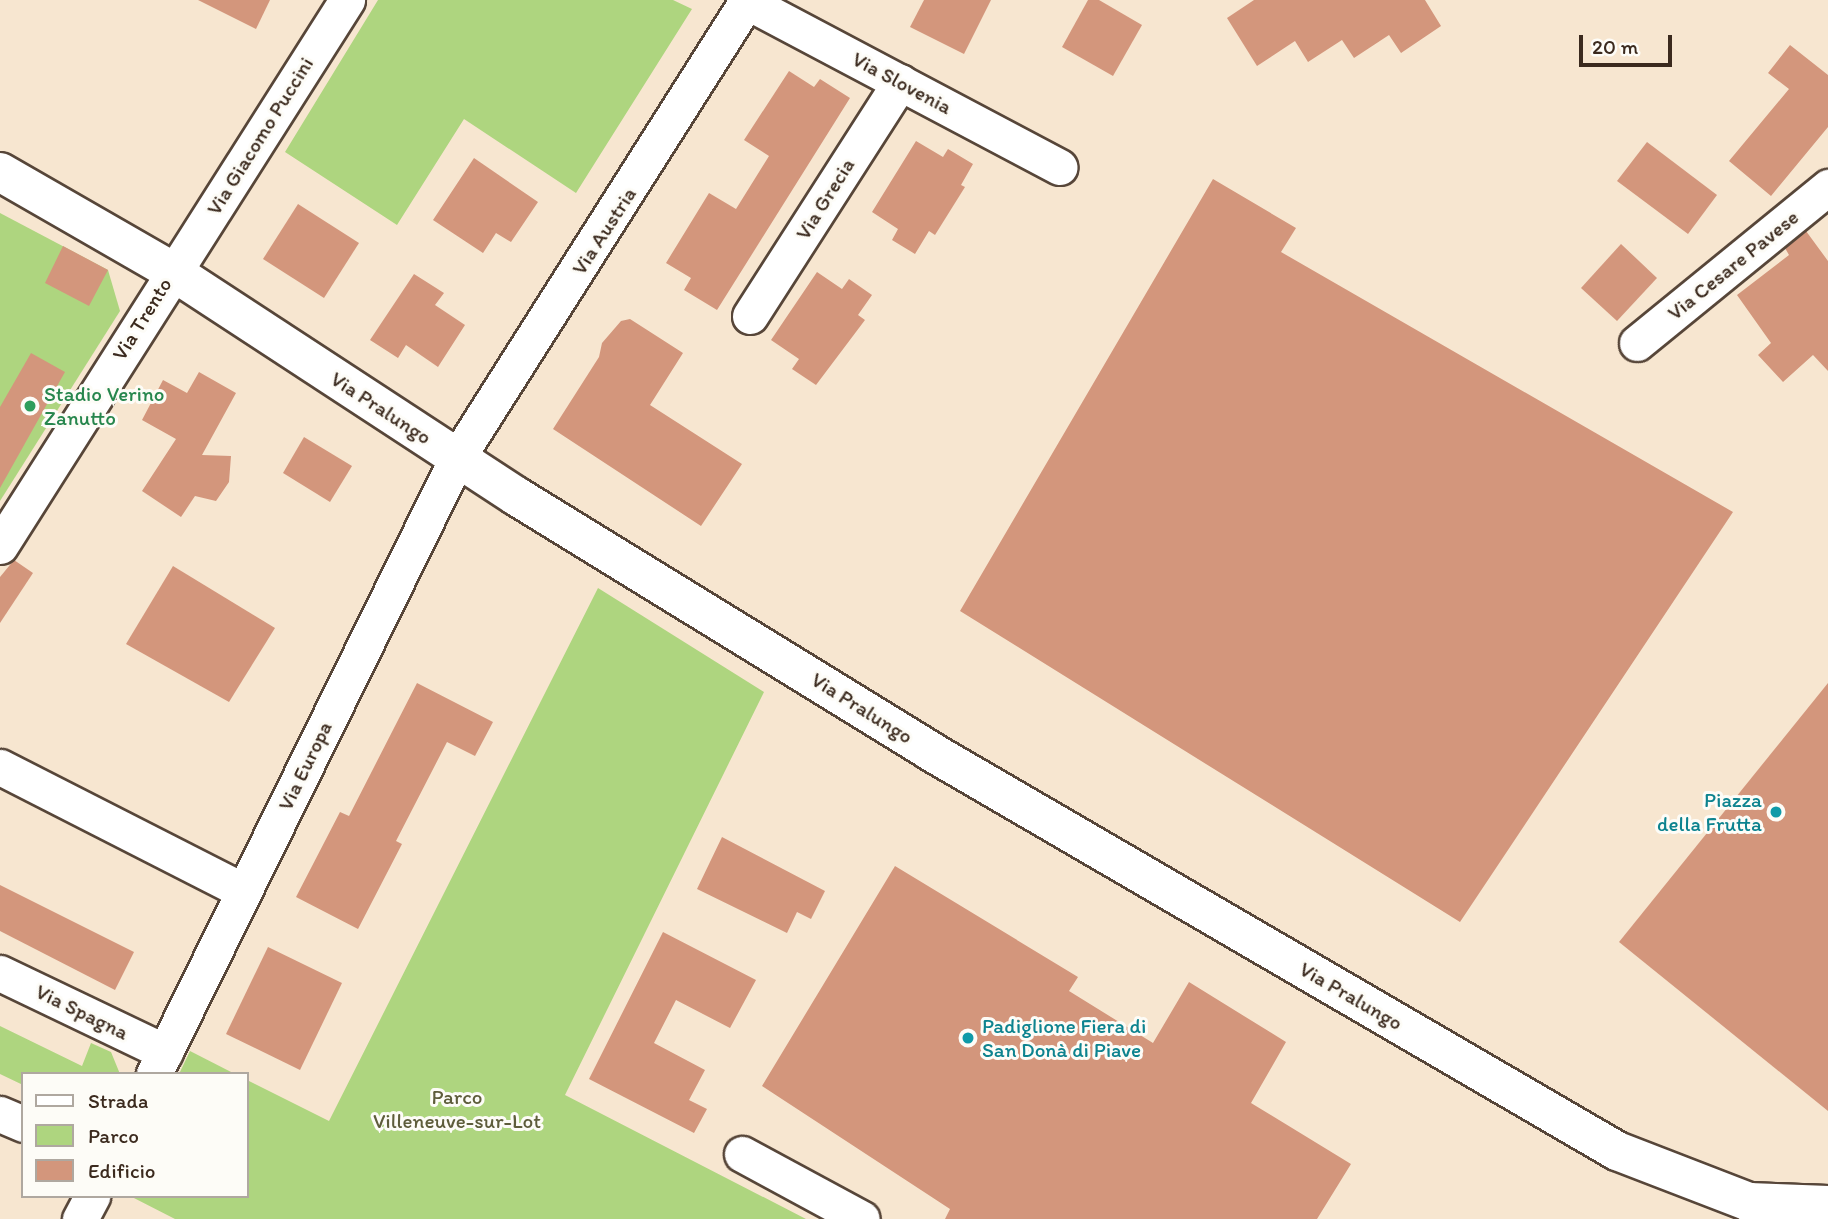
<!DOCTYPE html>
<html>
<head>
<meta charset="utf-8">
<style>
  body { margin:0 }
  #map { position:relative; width:1828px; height:1219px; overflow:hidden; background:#f7e6d0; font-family:Itim,sans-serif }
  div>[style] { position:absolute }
  .green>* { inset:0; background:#aed57f }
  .building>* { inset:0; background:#d3967c }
  .roads { filter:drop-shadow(2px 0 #574639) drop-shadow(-2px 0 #574639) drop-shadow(0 2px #574639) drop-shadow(0 -2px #574639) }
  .minor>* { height:35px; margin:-17.5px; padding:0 17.5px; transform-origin:17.5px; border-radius:17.5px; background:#fff }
  .tertiary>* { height:38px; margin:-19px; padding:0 19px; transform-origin:19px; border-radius:19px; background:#fff }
  .dots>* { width:19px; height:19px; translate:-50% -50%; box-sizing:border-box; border:4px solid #fdfcf7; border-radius:50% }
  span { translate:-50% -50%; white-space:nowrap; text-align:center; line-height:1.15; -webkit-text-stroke:6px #fdfcf7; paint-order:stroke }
  .street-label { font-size:21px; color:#3b2a1e }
  .leisure-label { font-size:21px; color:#27864d }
  .left { translate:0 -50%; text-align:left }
  .culture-label { font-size:21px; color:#0d838f }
  .right { translate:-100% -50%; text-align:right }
  .park-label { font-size:21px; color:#5e5d3b }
  .legend { position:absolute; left:21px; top:1072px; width:228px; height:126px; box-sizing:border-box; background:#fdfcf7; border:2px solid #afa8a0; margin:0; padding:9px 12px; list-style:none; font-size:21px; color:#3b2a1e }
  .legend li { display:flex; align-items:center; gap:14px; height:35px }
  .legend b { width:35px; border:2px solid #afa8a0 }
  .scale { position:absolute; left:1579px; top:35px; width:93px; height:32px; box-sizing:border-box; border:4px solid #3b2a1e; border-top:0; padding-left:9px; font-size:21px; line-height:24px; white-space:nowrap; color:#3b2a1e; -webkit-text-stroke:5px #fdfcf7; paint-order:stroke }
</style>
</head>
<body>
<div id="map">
  <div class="green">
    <i style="clip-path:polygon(378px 0,673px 0,692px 9px,576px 193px,464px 119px,397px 225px,285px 152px)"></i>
    <i style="clip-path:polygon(0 213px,108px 270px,120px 311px,0 501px)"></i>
    <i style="clip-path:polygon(598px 588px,764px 692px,565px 1095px,806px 1219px,175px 1219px,130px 1196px,247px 1196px,247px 1080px,329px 1121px)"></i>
    <i style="clip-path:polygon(0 1026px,82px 1066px,91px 1043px,111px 1052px,120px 1074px,23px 1074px,23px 1085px,0 1074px)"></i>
    <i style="clip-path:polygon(190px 1051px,235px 1074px,179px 1074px)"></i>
  </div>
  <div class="building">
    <i style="clip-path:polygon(198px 0,270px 0,256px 29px)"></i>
    <i style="clip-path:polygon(924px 0,991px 0,964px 54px,910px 27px)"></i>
    <i style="clip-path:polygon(1088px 0,1099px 0,1142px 25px,1113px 76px,1062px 47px)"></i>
    <i style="clip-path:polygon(1254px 0,1425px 0,1441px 26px,1401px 53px,1389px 35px,1354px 58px,1342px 40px,1308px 62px,1295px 41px,1257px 66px,1227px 18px)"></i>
    <i style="clip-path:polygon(1790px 45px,1828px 75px,1828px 127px,1771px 196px,1729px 161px,1789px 89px,1768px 73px)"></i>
    <i style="clip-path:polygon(789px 71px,814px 87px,820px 79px,850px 98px,717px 310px,684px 290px,691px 278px,666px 263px,709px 193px,736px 209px,769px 156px,744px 140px)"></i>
    <i style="clip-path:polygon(916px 141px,943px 157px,948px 149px,973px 164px,961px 185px,965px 187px,935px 235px,929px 231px,915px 254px,892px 240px,898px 229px,872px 212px)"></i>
    <i style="clip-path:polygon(1647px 142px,1717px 195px,1688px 234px,1617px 181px)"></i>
    <i style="clip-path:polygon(474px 158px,538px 202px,511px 242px,496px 233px,483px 253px,433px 220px)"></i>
    <i style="clip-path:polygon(1213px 179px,1296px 228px,1281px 252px,1733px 512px,1460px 922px,960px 611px)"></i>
    <i style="clip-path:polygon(298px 204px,359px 243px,324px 298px,263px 259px)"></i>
    <i style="clip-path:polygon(1806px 231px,1828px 261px,1828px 371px,1813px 355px,1783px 382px,1758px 355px,1771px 343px,1737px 295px,1789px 255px,1785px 248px)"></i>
    <i style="clip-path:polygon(1621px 244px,1657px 278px,1617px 321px,1581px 288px)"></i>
    <i style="clip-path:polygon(63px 246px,108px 270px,89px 306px,45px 283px)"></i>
    <i style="clip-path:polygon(817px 272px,842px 289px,849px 279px,872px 295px,858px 315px,865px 320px,816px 385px,792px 369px,799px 359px,771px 340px)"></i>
    <i style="clip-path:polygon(414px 274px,444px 293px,435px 305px,465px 325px,438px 367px,406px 345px,398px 358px,370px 340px)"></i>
    <i style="clip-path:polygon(630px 319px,683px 353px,650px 405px,742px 464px,701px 526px,553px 429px,599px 357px,602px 343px,621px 321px)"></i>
    <i style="clip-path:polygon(31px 353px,65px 372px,0 488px,0 407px)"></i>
    <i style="clip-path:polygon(199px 372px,236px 393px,202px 455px,231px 456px,229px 482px,216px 501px,195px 496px,181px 517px,142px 491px,176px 439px,142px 420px,163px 380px,187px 393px)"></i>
    <i style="clip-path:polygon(304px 437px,352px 466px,330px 502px,283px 473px)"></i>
    <i style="clip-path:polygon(14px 560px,33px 573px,0 623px,0 577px)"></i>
    <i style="clip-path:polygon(173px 566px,275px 628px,229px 702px,126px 644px)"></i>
    <i style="clip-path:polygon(417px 683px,493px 722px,475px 756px,447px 742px,396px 841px,402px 844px,358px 929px,296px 897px,340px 812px,349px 816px)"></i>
    <i style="clip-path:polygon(1828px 683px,1828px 1111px,1619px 942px)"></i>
    <i style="clip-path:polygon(722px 837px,825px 891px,811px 919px,797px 912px,787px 933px,697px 889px)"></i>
    <i style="clip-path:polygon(895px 866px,1078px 977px,1069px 991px,1153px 1043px,1189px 982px,1286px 1042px,1251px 1103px,1351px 1164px,1317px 1219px,945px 1219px,950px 1209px,762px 1086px)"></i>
    <i style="clip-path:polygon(0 885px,134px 952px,115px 990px,0 931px)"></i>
    <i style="clip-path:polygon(663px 932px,756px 980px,730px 1028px,676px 1000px,654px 1043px,705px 1070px,689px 1100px,707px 1109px,694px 1133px,589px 1079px)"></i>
    <i style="clip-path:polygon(268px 947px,342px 983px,300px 1070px,226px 1034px)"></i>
  </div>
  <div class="roads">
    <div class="minor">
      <i style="left:744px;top:0;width:357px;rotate:27.9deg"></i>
      <i style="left:750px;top:316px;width:278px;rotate:-57.3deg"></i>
      <i style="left:1637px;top:343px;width:247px;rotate:-39.2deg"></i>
      <i style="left:0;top:546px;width:647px;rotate:-57.56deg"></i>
      <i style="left:0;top:767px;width:273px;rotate:27deg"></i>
      <i style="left:0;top:973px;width:183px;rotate:25.6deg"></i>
      <i style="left:154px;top:1074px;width:686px;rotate:-63.81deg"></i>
      <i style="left:457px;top:458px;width:541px;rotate:-57.6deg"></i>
      <i style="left:0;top:1114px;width:25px;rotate:23deg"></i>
      <i style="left:742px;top:1154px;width:136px;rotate:28.4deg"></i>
      <i style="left:80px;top:1219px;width:26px;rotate:-62deg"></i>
    </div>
    <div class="tertiary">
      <i style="left:0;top:172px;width:198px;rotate:29.9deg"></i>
      <i style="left:172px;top:271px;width:411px;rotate:33.2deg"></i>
      <i style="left:516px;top:496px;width:486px;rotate:31.6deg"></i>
      <i style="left:930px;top:751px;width:795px;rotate:30.21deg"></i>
      <i style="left:1617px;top:1151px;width:142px;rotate:21.1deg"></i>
      <i style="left:1749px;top:1202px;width:27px;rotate:39deg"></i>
      <i style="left:1749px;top:1202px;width:79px;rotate:2.2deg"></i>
    </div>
  </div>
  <div class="dots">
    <i style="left:30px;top:406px;background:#2e9e5b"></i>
    <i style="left:1776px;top:812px;background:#0f9aa8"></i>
    <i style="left:968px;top:1038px;background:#0f9aa8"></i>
  </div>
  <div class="street-label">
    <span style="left:902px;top:83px;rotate:28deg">Via Slovenia</span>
    <span style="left:260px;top:136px;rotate:-58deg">Via Giacomo Puccini</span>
    <span style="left:825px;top:199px;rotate:-58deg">Via Grecia</span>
    <span style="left:604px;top:231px;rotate:-57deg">Via Austria</span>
    <span style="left:1733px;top:265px;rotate:-39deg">Via Cesare Pavese</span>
    <span style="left:142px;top:319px;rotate:-58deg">Via Trento</span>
    <span style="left:381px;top:408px;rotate:33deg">Via Pralungo</span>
    <span style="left:862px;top:708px;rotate:32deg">Via Pralungo</span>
    <span style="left:305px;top:766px;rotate:-64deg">Via Europa</span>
    <span style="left:1351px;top:996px;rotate:30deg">Via Pralungo</span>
    <span style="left:82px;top:1012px;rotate:26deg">Via Spagna</span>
  </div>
  <div class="leisure-label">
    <span class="left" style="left:44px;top:406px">Stadio Verino<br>Zanutto</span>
  </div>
  <div class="culture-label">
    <span class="right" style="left:1762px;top:812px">Piazza<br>della Frutta</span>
    <span class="left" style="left:982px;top:1038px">Padiglione Fiera di<br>San Donà di Piave</span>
  </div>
  <div class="park-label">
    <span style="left:457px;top:1109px">Parco<br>Villeneuve-sur-Lot</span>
  </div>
  <ul class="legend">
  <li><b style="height:9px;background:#fff"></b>Strada</li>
  <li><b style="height:19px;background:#aed57f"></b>Parco</li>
  <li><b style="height:19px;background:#d3967c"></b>Edificio</li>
  </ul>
  <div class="scale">20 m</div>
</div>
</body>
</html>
